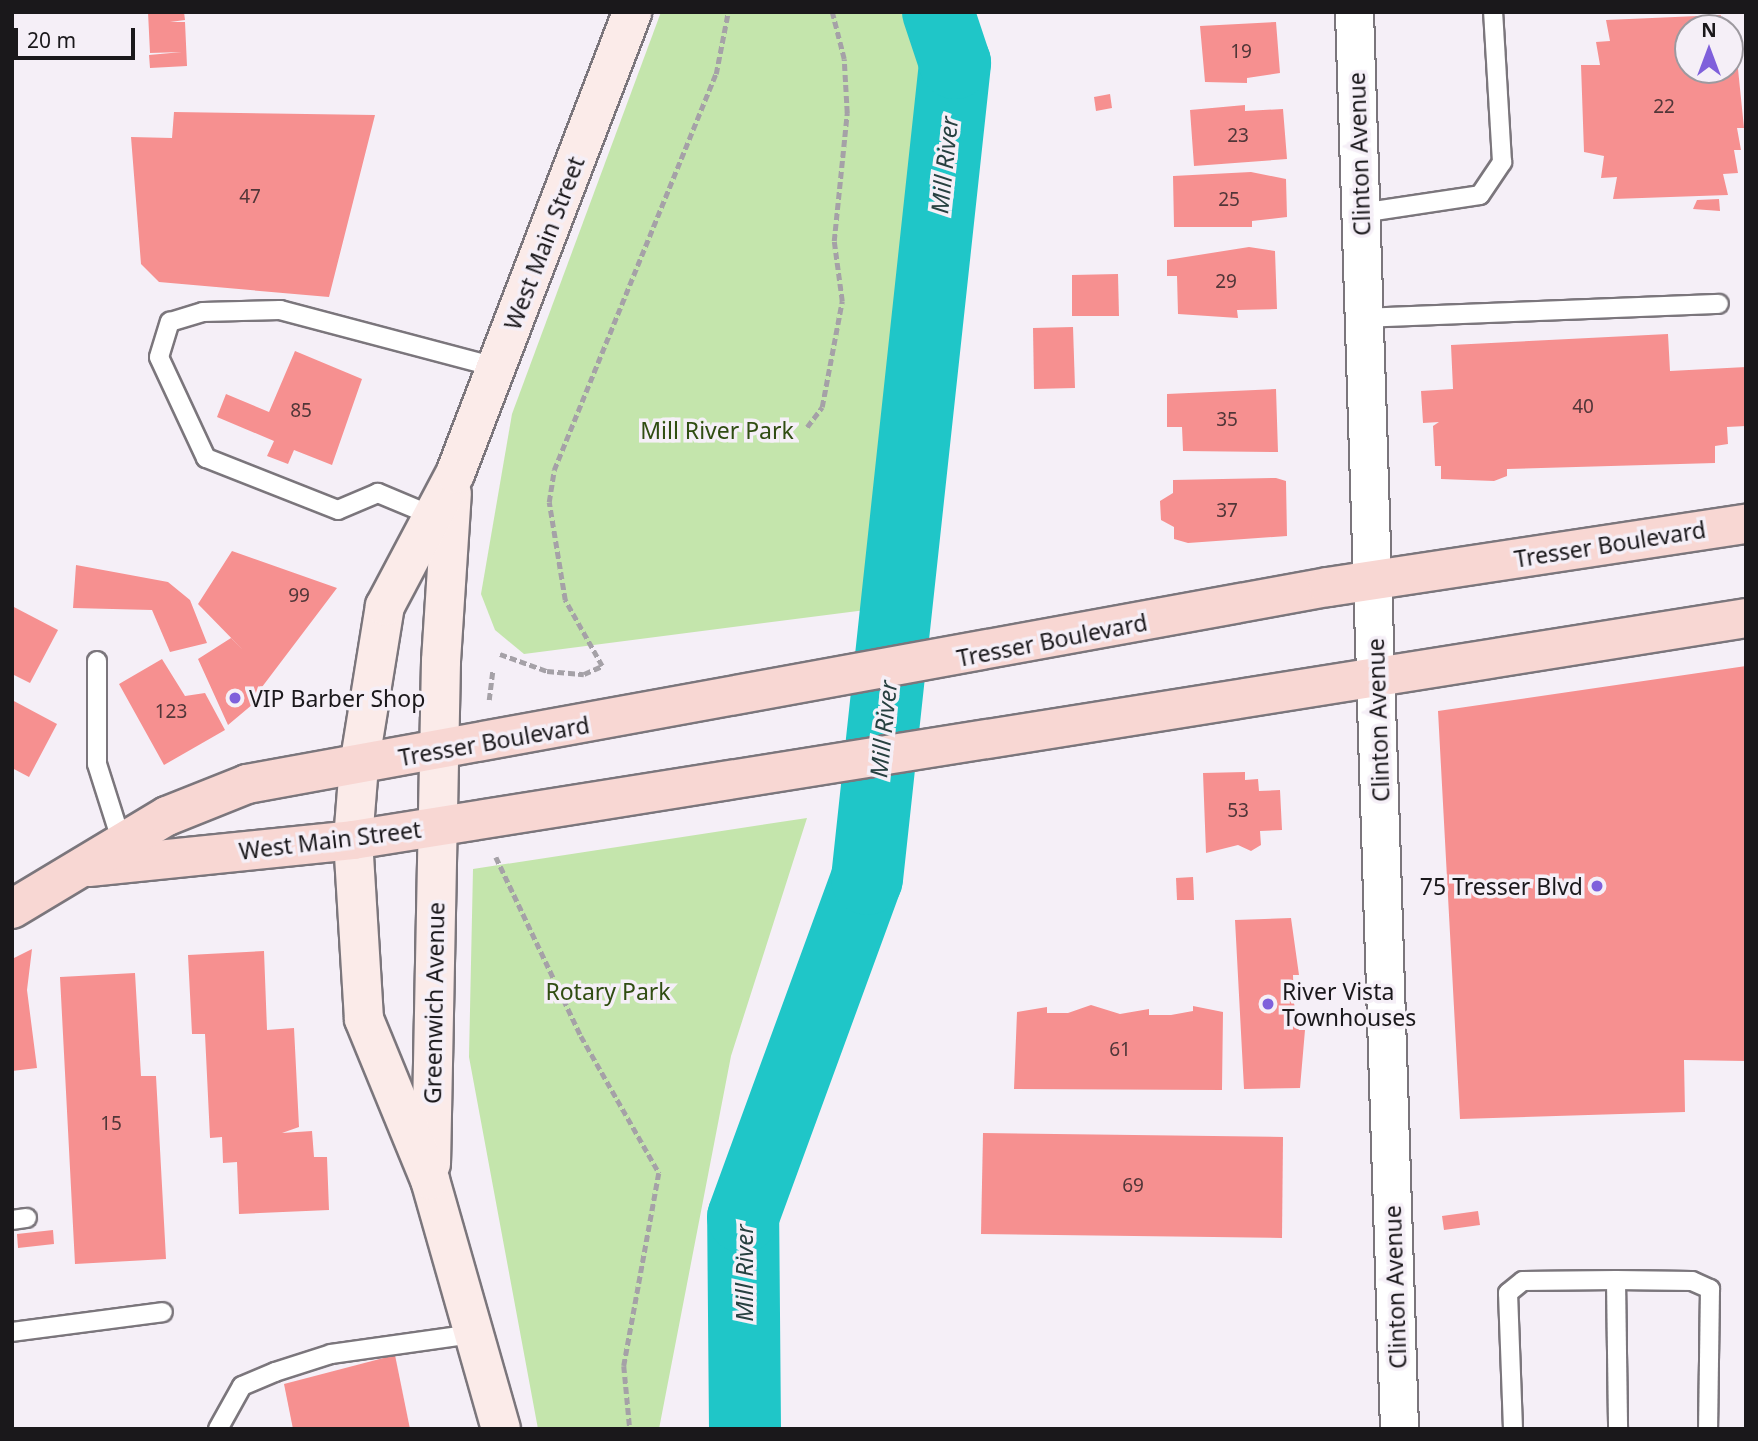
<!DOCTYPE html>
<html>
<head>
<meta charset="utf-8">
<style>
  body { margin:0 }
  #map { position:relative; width:1758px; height:1441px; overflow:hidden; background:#f5eff7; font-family:"Noto Sans",sans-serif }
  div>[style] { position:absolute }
  .green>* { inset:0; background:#c4e5ac }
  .river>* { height:72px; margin:-36px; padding:0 36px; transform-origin:36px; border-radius:36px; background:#1fc6c8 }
  .building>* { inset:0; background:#f69090 }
  .path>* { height:4.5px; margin-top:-2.25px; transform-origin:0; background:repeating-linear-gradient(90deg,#a5a1a7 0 7px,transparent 0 10.5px) }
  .roads { filter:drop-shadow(2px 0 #7b767c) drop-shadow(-2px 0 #7b767c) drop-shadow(0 2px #7b767c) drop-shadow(0 -2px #7b767c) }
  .service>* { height:18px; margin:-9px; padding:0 9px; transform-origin:9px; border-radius:9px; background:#fff }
  .minor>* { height:37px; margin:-18.5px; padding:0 18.5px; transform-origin:18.5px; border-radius:18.5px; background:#fff }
  .secondary>* { height:38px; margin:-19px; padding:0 19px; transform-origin:19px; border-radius:19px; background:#fbebe9 }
  .primary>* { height:38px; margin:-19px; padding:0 19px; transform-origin:19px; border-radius:19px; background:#f8d7d3 }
  .dots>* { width:19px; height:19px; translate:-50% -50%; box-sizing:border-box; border:4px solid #f5eff7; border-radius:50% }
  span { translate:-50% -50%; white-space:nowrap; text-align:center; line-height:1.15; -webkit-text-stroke:7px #f5eff7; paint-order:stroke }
  .number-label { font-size:19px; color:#513638 }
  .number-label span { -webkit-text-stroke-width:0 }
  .street-label { font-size:23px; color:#1a181b }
  .park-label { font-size:23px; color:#304d12 }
  .poi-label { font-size:23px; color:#1a181b }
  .left { translate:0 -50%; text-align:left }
  .right { translate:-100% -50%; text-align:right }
  .water-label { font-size:24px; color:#274040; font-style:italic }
  .frame { position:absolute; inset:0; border:14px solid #1a181b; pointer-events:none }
  .north { position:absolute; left:1674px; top:14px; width:70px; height:70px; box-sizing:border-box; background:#f5eff7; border:2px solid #9d999f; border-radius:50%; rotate:0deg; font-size:19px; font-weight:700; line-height:28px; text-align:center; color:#1a181b }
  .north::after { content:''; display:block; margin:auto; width:24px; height:32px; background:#7f60db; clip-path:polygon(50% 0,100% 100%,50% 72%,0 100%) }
  .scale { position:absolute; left:14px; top:28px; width:121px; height:32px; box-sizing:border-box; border:4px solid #1a181b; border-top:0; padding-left:9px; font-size:21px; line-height:24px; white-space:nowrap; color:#1a181b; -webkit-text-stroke:5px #f5eff7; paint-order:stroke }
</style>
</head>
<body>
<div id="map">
  <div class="green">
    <i style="clip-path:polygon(661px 12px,938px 12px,955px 63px,897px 606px,524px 654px,495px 630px,481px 594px,512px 414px)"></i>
    <i style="clip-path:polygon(807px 818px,731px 1056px,659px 1429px,538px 1429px,469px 1057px,473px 869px)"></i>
  </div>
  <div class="river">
    <i style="left:745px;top:1429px;width:212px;rotate:-90.5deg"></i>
    <i style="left:743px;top:1217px;width:360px;rotate:-69.9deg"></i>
    <i style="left:867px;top:879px;width:821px;rotate:-83.84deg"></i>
    <i style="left:955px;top:63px;width:54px;rotate:-108.4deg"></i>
  </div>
  <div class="building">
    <i style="clip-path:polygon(148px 12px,184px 12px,185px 20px,170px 22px,185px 22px,187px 66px,150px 68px,149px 55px,182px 52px,150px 53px)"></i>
    <i style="clip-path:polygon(1721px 15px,1718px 28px,1688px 28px,1688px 70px,1730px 70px,1730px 59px,1737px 59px,1744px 128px,1737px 128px,1741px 150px,1734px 150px,1738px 173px,1723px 174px,1728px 195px,1613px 199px,1617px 177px,1601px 178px,1604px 156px,1584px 152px,1581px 65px,1600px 65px,1596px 42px,1610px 41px,1606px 20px)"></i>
    <i style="clip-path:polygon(1276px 22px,1280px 73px,1247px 78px,1247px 83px,1205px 82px,1200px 26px)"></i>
    <i style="clip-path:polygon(1110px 94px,1112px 108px,1096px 111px,1094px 97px)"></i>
    <i style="clip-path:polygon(1245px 105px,1245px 111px,1283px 109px,1287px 159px,1194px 166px,1190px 110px)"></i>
    <i style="clip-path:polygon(174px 112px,375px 115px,329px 297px,159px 282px,141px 264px,131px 137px,172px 138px)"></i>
    <i style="clip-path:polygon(1251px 172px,1286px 179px,1287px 217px,1252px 221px,1252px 227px,1174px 227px,1173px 176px)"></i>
    <i style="clip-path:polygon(1719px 199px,1720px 211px,1693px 209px,1697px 200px)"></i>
    <i style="clip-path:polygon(1249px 247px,1275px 251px,1277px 309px,1237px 310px,1238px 318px,1178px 314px,1177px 276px,1167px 276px,1167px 260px)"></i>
    <i style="clip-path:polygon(1118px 274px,1119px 316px,1072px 316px,1072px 275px)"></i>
    <i style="clip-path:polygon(1073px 327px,1075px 388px,1034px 389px,1033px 328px)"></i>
    <i style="clip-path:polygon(1668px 334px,1670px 371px,1746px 367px,1746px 426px,1727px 427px,1728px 444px,1715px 446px,1715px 463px,1507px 469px,1507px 476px,1494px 481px,1441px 479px,1441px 466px,1435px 466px,1433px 426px,1439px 422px,1423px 423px,1421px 391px,1453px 389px,1451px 345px)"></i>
    <i style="clip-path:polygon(295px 351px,362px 379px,332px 465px,294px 450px,288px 464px,267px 456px,274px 441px,217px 417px,226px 394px,269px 412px)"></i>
    <i style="clip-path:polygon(1276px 389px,1278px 452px,1183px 451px,1182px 427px,1167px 427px,1167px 394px)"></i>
    <i style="clip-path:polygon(1276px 478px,1286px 481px,1287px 536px,1188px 543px,1174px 539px,1174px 527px,1161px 520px,1160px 501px,1173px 493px,1173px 480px)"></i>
    <i style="clip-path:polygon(232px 551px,337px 588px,262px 687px,266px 693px,228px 725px,198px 659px,231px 638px,242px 649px,198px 604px)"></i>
    <i style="clip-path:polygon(76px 565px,168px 582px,190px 600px,207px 643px,170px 652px,152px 610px,73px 608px)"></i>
    <i style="clip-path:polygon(12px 606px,58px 630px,30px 683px,12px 674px)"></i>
    <i style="clip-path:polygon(162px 659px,185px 696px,205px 693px,225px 730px,164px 765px,119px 684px)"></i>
    <i style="clip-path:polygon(1746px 666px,1746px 1061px,1684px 1060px,1685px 1112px,1460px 1119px,1438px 711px)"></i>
    <i style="clip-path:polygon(12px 700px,57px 724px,29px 777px,12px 768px)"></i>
    <i style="clip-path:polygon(1245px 772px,1245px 780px,1258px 779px,1259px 791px,1280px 790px,1282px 830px,1260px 831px,1261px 845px,1251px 851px,1238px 845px,1206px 853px,1203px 773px)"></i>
    <i style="clip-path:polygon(1193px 877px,1194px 900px,1177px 900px,1176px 878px)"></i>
    <i style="clip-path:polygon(1291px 918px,1299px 975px,1293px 975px,1294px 1003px,1299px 1030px,1305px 1030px,1300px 1088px,1244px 1089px,1235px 920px)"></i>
    <i style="clip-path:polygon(32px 949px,27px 990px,37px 1068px,12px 1071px,12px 959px)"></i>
    <i style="clip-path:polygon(264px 951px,267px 1030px,294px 1028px,299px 1127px,282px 1133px,312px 1131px,314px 1157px,327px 1157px,329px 1210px,239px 1214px,237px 1162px,223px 1163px,222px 1137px,210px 1138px,205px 1034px,192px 1034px,188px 955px)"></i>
    <i style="clip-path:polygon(135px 973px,141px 1076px,156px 1076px,166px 1259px,75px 1264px,60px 977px)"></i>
    <i style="clip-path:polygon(1091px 1005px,1120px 1014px,1149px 1009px,1149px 1015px,1171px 1015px,1193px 1011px,1193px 1006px,1223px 1012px,1222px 1090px,1014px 1089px,1017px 1012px,1047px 1007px,1047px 1013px,1068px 1013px)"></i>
    <i style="clip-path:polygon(983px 1133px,1283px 1137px,1282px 1238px,981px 1234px)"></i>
    <i style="clip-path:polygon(1478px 1211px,1480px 1225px,1444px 1230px,1442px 1216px)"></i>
    <i style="clip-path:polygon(53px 1230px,54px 1244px,18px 1248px,17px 1234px)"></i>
    <i style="clip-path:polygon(395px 1355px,410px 1429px,293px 1429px,284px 1384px)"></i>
  </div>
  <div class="path">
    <i style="left:807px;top:427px;width:25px;rotate:-53deg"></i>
    <i style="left:822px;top:407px;width:108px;rotate:-79.3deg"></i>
    <i style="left:842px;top:301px;width:61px;rotate:-97.6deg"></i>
    <i style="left:834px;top:241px;width:129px;rotate:-84.2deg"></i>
    <i style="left:847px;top:113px;width:54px;rotate:-93.2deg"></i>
    <i style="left:844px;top:59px;width:49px;rotate:-104.3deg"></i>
    <i style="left:500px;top:654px;width:50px;rotate:19.9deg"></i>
    <i style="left:547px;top:671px;width:37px;rotate:5deg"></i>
    <i style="left:584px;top:674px;width:20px;rotate:-24deg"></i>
    <i style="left:602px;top:666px;width:76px;rotate:-119.3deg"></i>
    <i style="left:565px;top:600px;width:99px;rotate:-99.3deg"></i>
    <i style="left:549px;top:502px;width:32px;rotate:-81deg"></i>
    <i style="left:554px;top:470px;width:428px;rotate:-67.8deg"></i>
    <i style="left:716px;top:74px;width:63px;rotate:-79deg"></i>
    <i style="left:489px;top:700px;width:31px;rotate:-83deg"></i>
    <i style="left:496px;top:857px;width:198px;rotate:64.6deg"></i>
    <i style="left:581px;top:1036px;width:158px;rotate:60.3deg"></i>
    <i style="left:659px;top:1173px;width:196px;rotate:100.3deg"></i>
    <i style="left:624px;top:1366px;width:63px;rotate:84.6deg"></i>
  </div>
  <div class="roads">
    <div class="service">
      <i style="left:1361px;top:213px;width:120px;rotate:-8.6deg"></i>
      <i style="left:1480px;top:195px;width:40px;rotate:-56deg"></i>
      <i style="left:1502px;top:162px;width:150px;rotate:-93.4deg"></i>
      <i style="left:1364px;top:318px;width:355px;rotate:-2.3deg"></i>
      <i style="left:433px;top:516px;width:60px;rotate:-157.3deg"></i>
      <i style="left:378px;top:493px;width:43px;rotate:157deg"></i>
      <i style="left:338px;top:510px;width:142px;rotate:-158.5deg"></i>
      <i style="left:206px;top:458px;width:111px;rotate:-115deg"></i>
      <i style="left:159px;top:357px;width:37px;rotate:-73deg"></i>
      <i style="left:170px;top:322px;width:34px;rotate:-17deg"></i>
      <i style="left:203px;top:312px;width:77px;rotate:-1.5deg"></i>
      <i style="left:280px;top:310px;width:223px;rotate:14.8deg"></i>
      <i style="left:97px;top:661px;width:103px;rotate:90deg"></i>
      <i style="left:97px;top:764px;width:83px;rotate:72.4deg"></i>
      <i style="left:12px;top:1220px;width:15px;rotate:-8deg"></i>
      <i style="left:1616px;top:1280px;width:149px;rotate:89.2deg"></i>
      <i style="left:12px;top:1332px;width:152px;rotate:-7.5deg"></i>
      <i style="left:218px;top:1429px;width:49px;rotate:-60.8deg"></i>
      <i style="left:242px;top:1386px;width:36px;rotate:-23deg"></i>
      <i style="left:275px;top:1372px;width:59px;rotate:-17.8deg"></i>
      <i style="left:331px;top:1354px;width:144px;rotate:-8deg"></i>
      <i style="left:1513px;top:1429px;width:136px;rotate:-92.1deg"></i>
      <i style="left:1508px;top:1293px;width:19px;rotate:-39deg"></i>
      <i style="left:1523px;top:1281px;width:93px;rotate:-0.6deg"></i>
      <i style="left:1616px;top:1280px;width:76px;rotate:0.8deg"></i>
      <i style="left:1692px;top:1281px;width:20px;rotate:24deg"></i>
      <i style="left:1710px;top:1289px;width:140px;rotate:90.8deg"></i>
    </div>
    <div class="minor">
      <i style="left:1354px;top:12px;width:1418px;rotate:88.18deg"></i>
    </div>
    <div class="secondary">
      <i style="left:431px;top:1164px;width:503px;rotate:-88.86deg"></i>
      <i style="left:441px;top:661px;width:168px;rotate:-86.3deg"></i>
      <i style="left:501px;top:1429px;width:259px;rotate:-105.9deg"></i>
      <i style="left:430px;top:1180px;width:174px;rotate:-112.3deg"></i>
      <i style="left:364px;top:1019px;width:179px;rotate:-93.5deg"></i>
      <i style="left:353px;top:840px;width:74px;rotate:-85.4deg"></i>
      <i style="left:359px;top:766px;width:162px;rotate:-80.8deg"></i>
      <i style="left:385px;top:606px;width:149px;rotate:-62.1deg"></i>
      <i style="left:455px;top:474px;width:495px;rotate:-69deg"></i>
    </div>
    <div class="primary">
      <i style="left:89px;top:867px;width:265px;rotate:-5.8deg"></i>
      <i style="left:353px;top:840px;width:1411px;rotate:-9.05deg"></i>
      <i style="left:12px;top:909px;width:181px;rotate:-31deg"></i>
      <i style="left:167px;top:816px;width:86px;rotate:-21.8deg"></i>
      <i style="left:247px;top:784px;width:1099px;rotate:-10.33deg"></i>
      <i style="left:1328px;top:587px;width:423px;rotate:-8.6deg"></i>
    </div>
  </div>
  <div class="dots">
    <i style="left:235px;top:698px;background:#7f60db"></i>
    <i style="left:1597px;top:886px;background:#7f60db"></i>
    <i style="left:1268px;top:1004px;background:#7f60db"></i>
  </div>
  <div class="number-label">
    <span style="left:1241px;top:52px">19</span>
    <span style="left:1664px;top:107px">22</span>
    <span style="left:1238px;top:136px">23</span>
    <span style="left:250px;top:197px">47</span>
    <span style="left:1229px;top:200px">25</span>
    <span style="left:1226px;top:282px">29</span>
    <span style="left:1583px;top:407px">40</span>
    <span style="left:301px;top:411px">85</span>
    <span style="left:1227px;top:420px">35</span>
    <span style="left:1227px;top:511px">37</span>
    <span style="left:299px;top:596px">99</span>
    <span style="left:171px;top:712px">123</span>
    <span style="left:1238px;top:811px">53</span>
    <span style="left:1120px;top:1050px">61</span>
    <span style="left:111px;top:1124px">15</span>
    <span style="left:1133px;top:1186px">69</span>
  </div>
  <div class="street-label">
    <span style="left:1359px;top:154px;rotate:-92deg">Clinton Avenue</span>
    <span style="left:544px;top:243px;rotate:-69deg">West Main Street</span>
    <span style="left:1610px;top:544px;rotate:-9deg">Tresser Boulevard</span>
    <span style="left:1052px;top:640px;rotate:-11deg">Tresser Boulevard</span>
    <span style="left:1378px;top:720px;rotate:-92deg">Clinton Avenue</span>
    <span style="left:494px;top:741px;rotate:-10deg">Tresser Boulevard</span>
    <span style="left:330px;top:840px;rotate:-7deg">West Main Street</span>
    <span style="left:434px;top:1003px;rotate:-89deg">Greenwich Avenue</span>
    <span style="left:1395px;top:1287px;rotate:-92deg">Clinton Avenue</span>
  </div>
  <div class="park-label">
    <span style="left:717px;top:430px">Mill River Park</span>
    <span style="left:608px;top:991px">Rotary Park</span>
  </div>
  <div class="poi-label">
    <span class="left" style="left:249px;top:698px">VIP Barber Shop</span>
    <span class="right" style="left:1583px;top:886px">75 Tresser Blvd</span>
    <span class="left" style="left:1282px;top:1004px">River Vista<br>Townhouses</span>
  </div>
  <div class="water-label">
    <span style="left:944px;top:165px;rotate:-84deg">Mill River</span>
    <span style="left:883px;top:729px;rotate:-84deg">Mill River</span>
    <span style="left:744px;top:1273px;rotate:-90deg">Mill River</span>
  </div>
  <div class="frame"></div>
  <div class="north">N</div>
  <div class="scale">20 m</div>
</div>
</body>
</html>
